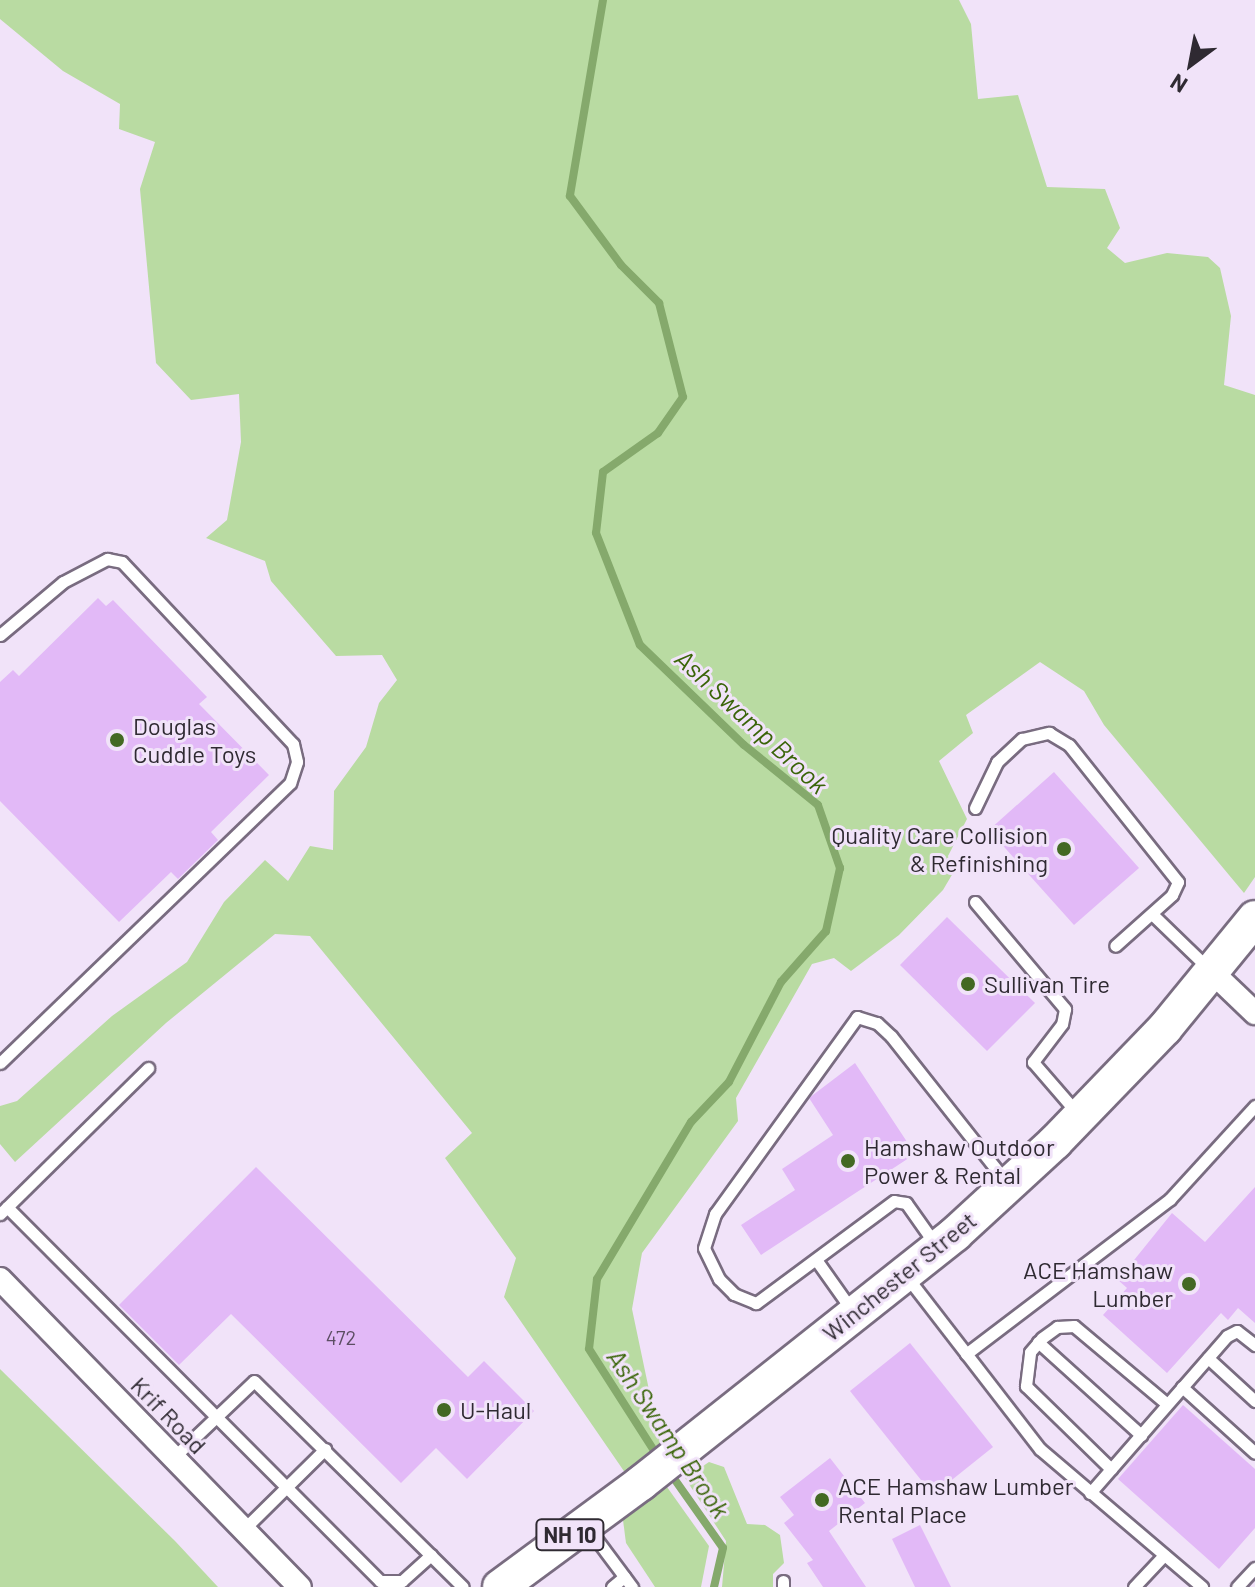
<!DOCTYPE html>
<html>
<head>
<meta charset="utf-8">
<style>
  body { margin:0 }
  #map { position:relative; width:1255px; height:1587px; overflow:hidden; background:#f1e3f9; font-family:Barlow,sans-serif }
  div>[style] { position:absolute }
  .green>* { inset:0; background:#b9dba2 }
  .stream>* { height:8px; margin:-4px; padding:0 4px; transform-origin:4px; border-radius:4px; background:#85a96c }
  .building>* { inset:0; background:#e2b9f7 }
  .roads { filter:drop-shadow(2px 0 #796c80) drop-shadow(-2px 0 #796c80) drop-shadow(0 2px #796c80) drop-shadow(0 -2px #796c80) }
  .lane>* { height:11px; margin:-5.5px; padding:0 5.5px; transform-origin:5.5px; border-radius:5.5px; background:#fff }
  .street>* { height:22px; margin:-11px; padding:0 11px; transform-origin:11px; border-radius:11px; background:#fff }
  .primary>* { height:34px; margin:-17px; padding:0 17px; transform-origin:17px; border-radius:17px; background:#fff }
  .dots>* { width:22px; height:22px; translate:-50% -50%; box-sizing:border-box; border:4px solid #f1e3f9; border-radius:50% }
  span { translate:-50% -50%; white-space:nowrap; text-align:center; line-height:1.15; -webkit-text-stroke:6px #f1e3f9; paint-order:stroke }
  .number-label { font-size:20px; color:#5c4e63 }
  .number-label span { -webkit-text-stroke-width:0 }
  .shield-label span { padding:2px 6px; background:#f1e3f9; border:2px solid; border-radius:6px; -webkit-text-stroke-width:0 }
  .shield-label { font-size:22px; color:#2f2a32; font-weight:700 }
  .poi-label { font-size:24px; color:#2f2a32 }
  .left { translate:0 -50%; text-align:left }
  .right { translate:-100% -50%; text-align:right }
  .street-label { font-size:24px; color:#2f2a32 }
  .water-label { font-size:26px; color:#3a6509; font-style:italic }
  .north { position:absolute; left:1151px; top:24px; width:80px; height:80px; -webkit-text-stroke:6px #f1e3f9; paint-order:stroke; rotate:212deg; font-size:22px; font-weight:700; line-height:32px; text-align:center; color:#2f2a32 }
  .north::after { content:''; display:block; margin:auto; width:28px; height:36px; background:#2f2a32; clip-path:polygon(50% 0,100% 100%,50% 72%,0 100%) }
</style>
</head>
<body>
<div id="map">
  <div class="green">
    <i style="clip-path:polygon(0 0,959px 0,971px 24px,978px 99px,1018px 95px,1047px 187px,1105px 189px,1120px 228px,1107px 248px,1125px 263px,1167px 253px,1208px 257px,1220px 268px,1231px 316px,1224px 385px,1255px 395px,1255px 877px,1244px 893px,1104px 725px,1084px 691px,1040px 662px,966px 715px,973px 733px,939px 761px,967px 819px,948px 856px,953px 873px,943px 890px,899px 935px,851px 971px,834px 958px,812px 964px,736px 1098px,738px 1121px,642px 1253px,632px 1309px,661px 1447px,628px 1477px,504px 1297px,516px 1258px,445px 1158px,472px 1133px,310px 936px,275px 934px,166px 1023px,15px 1162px,0 1144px,0 1106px,17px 1101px,112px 1016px,187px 962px,224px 902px,265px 860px,288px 881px,310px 846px,333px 850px,334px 791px,366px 747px,379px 703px,397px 680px,382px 655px,336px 656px,271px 581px,265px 561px,206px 538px,227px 520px,241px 442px,239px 394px,191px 400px,156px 363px,140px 189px,155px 142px,119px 129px,120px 104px,63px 71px,0 19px)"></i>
    <i style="clip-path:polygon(0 1369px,175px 1541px,218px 1587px,0 1587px)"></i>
    <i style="clip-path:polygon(709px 1462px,724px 1467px,747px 1524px,765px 1525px,780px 1535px,784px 1563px,773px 1574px,773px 1587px,722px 1587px,726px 1541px,685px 1478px)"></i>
    <i style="clip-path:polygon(667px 1487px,709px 1546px,701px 1587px,655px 1587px,626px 1543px,623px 1520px)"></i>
  </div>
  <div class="stream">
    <i style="left:603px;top:0;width:199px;rotate:99.6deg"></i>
    <i style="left:570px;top:196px;width:86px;rotate:53.5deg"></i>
    <i style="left:621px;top:265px;width:54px;rotate:45deg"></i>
    <i style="left:659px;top:303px;width:97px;rotate:75.7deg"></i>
    <i style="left:683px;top:397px;width:44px;rotate:124.8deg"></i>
    <i style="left:658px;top:433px;width:67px;rotate:144.7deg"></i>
    <i style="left:603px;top:472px;width:61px;rotate:96.5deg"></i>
    <i style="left:596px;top:533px;width:120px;rotate:68.6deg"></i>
    <i style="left:640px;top:645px;width:144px;rotate:43.9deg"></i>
    <i style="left:744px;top:745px;width:95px;rotate:39deg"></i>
    <i style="left:818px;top:805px;width:67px;rotate:70.8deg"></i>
    <i style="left:840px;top:868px;width:65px;rotate:102.5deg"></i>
    <i style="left:826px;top:931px;width:68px;rotate:131.4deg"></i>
    <i style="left:781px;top:982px;width:113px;rotate:117.5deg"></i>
    <i style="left:729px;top:1082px;width:55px;rotate:133.5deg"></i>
    <i style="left:691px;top:1122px;width:183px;rotate:120.9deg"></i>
    <i style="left:597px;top:1279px;width:70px;rotate:96.5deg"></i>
    <i style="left:589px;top:1349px;width:132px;rotate:57.4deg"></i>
    <i style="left:668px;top:1470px;width:95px;rotate:54.8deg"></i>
    <i style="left:723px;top:1548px;width:40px;rotate:103deg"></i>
  </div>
  <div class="building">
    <i style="clip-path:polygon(98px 598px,106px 606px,113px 600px,207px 697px,199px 704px,269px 775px,211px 832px,218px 840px,178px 879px,171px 872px,119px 922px,0 801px,0 682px,13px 670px,19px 676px)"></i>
    <i style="clip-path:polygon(1054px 772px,1139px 868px,1074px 925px,989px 830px)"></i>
    <i style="clip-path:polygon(947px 917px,1035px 1003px,987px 1051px,900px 965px)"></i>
    <i style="clip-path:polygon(855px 1063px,915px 1154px,761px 1255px,741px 1225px,795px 1190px,782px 1169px,833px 1135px,809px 1098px)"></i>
    <i style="clip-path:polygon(256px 1167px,468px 1377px,484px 1361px,534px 1411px,467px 1479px,436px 1448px,401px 1483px,231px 1314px,179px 1365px,119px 1305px)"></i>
    <i style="clip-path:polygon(1255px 1187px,1255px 1323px,1238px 1308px,1228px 1320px,1221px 1313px,1167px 1373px,1103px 1315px,1127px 1288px,1118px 1280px,1172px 1213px,1205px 1242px)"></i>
    <i style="clip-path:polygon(910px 1343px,993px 1447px,933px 1495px,850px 1391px)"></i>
    <i style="clip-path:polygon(1183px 1405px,1255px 1469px,1255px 1528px,1219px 1569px,1118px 1479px)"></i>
    <i style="clip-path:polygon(830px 1458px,865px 1503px,829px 1531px,866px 1587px,823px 1587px,807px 1563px,813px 1560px,784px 1523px,794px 1515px,780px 1497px)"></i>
    <i style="clip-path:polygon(920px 1525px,951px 1587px,915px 1587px,892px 1539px)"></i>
  </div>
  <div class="roads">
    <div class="lane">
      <i style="left:0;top:635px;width:82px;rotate:-40.1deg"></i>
      <i style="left:63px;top:582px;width:50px;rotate:-27.6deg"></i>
      <i style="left:107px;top:559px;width:15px;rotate:11deg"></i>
      <i style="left:122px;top:562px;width:250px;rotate:46.8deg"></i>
      <i style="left:293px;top:744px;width:18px;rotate:77deg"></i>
      <i style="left:297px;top:762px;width:22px;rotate:108deg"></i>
      <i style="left:290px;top:783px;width:403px;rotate:136deg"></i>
      <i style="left:975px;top:808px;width:51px;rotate:-64.4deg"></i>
      <i style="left:997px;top:762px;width:34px;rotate:-43deg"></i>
      <i style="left:1022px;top:739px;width:28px;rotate:-13deg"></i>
      <i style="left:1049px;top:733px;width:23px;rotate:31deg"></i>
      <i style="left:1069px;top:745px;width:175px;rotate:51.5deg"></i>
      <i style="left:1178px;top:882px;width:14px;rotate:115deg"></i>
      <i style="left:1172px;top:895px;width:76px;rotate:138.2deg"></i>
      <i style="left:975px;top:902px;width:140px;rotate:49.9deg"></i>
      <i style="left:1065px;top:1009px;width:15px;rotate:101deg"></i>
      <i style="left:1062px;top:1024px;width:48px;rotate:127.3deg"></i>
      <i style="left:1033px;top:1062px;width:67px;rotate:49.2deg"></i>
      <i style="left:1152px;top:914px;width:79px;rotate:44deg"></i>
      <i style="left:7px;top:1207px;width:528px;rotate:45.08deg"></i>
      <i style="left:380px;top:1581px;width:22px"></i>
      <i style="left:402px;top:1581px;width:39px;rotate:-42deg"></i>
      <i style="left:0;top:1214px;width:208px;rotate:-44.6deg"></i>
      <i style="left:935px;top:1244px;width:50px;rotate:-125.3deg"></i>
      <i style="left:906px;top:1203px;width:12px;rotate:-171deg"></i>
      <i style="left:894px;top:1201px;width:172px;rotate:143.5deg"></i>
      <i style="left:756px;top:1303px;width:24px;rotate:-158deg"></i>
      <i style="left:734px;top:1294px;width:21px;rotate:-135deg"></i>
      <i style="left:719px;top:1279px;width:34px;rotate:-116deg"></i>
      <i style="left:704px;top:1248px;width:36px;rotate:-72deg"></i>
      <i style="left:715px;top:1214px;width:243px;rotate:-54.2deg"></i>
      <i style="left:857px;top:1017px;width:21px;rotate:17deg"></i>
      <i style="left:877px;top:1023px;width:19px;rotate:43deg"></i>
      <i style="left:891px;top:1036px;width:187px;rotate:51.7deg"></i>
      <i style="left:817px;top:1261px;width:59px;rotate:54.7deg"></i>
      <i style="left:907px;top:1277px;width:217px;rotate:52.3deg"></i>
      <i style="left:1040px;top:1449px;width:213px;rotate:40.4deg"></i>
      <i style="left:1038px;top:1342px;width:139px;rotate:42.1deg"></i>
      <i style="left:966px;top:1354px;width:256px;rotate:-37.2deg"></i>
      <i style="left:1170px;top:1199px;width:126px;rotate:-47.6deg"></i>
      <i style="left:1208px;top:1358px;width:64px;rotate:42.5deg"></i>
      <i style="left:1182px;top:1387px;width:98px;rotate:42.1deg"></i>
      <i style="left:174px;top:1457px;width:110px;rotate:-43.5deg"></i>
      <i style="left:254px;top:1381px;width:293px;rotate:44.6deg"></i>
      <i style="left:1111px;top:1469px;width:119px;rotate:-135.7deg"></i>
      <i style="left:1026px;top:1386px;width:34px;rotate:-83deg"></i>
      <i style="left:1030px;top:1352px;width:18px;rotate:-49deg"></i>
      <i style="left:1042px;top:1338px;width:19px;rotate:-36deg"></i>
      <i style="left:1057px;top:1327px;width:17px;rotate:-3deg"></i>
      <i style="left:1074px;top:1326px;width:121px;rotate:40deg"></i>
      <i style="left:1090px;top:1493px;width:208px;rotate:-48.9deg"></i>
      <i style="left:1227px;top:1336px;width:11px;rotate:-27deg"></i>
      <i style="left:1237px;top:1331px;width:23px;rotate:38deg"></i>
      <i style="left:588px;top:1528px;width:74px;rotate:53.3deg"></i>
      <i style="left:244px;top:1529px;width:114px;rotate:-44.6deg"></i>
      <i style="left:783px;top:1581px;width:6px;rotate:90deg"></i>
      <i style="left:612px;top:1587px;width:16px;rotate:-40deg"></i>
      <i style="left:1134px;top:1587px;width:44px;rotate:-46.8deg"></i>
      <i style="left:1237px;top:1587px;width:26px;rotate:-47deg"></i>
    </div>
    <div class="street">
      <i style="left:1211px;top:971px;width:61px;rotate:43.7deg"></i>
      <i style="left:0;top:1279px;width:430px;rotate:45.8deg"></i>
    </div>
    <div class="primary">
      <i style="left:500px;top:1587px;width:175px;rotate:-36.4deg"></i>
      <i style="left:641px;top:1483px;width:401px;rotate:-38.4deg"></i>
      <i style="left:955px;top:1234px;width:136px;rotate:-42.6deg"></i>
      <i style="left:1055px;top:1142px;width:158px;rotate:-46deg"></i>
      <i style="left:1165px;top:1028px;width:142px;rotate:-50.7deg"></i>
    </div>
  </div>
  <div class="dots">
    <i style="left:117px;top:740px;background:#436923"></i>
    <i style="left:1064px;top:849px;background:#436923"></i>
    <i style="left:968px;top:984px;background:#436923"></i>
    <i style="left:848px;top:1161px;background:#436923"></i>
    <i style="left:1189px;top:1284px;background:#436923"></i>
    <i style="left:444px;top:1410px;background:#436923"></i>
    <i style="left:822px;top:1500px;background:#436923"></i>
  </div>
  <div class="number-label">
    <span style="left:341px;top:1337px">472</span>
  </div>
  <div class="shield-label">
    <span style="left:570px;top:1535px">NH 10</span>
  </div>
  <div class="poi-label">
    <span class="left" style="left:133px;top:740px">Douglas<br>Cuddle Toys</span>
    <span class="right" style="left:1048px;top:849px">Quality Care Collision<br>&amp; Refinishing</span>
    <span class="left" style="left:984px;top:984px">Sullivan Tire</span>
    <span class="left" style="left:864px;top:1161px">Hamshaw Outdoor<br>Power &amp; Rental</span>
    <span class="right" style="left:1173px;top:1284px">ACE Hamshaw<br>Lumber</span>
    <span class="left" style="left:460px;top:1410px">U-Haul</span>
    <span class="left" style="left:838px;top:1500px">ACE Hamshaw Lumber<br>Rental Place</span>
  </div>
  <div class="street-label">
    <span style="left:899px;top:1276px;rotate:-39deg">Winchester Street</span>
    <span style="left:169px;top:1415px;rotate:46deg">Krif Road</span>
  </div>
  <div class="water-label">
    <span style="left:752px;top:721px;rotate:43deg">Ash Swamp Brook</span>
    <span style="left:669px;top:1433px;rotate:56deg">Ash Swamp Brook</span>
  </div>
  <div class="north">N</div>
</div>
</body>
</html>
